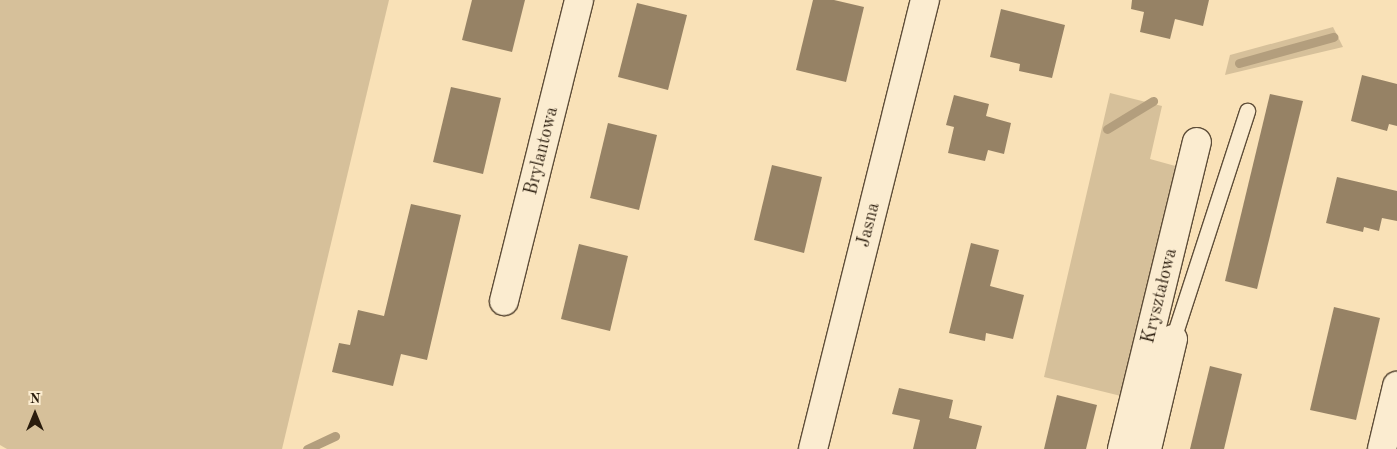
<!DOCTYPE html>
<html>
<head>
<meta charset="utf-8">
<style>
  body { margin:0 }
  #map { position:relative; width:1397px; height:449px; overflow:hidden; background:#f9e1b7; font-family:"Old Standard TT",serif }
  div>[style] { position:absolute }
  .green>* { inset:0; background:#d6c09a }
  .stream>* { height:9px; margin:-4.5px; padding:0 4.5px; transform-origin:4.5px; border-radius:4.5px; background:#b39e7d }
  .building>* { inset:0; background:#968265 }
  .roads { filter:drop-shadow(1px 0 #5e4d38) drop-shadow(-1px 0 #5e4d38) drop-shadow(0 1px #5e4d38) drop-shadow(0 -1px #5e4d38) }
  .lane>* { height:15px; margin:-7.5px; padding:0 7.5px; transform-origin:7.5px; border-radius:7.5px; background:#fbecd0 }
  .street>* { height:28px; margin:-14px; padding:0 14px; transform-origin:14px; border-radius:14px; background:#fbecd0 }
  span { translate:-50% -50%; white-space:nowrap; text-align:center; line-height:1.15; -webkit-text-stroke:4px #fbecd0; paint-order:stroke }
  .street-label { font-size:18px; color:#2a1c0d }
  .north { position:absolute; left:10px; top:389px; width:50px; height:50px; -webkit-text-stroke:4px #fbecd0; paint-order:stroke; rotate:0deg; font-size:14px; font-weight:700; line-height:20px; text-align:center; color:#2a1c0d }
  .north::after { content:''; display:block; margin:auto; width:18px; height:22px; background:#2a1c0d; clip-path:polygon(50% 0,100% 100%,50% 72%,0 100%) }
</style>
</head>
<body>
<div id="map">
  <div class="green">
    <i style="clip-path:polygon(0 0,389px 0,282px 449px,7px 449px,0 445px)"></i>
    <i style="clip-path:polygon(1333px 27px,1343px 47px,1225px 75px,1230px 55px)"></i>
    <i style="clip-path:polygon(1110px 93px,1162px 106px,1150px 159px,1179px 167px,1121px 396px,1044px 377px)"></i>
  </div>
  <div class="stream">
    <i style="left:1239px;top:63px;width:98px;rotate:-15.5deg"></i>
    <i style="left:1107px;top:129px;width:54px;rotate:-31.3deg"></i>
    <i style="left:307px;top:449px;width:31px;rotate:-25deg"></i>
  </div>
  <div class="building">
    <i style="clip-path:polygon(472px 0,525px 0,512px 52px,462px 40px)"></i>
    <i style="clip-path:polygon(813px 0,834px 0,864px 7px,846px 82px,796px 70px)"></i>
    <i style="clip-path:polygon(1132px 0,1209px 0,1203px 26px,1175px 19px,1170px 39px,1140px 32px,1144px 12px,1131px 9px)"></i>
    <i style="clip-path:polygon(637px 3px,687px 15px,668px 90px,618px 77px)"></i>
    <i style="clip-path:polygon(1001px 9px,1065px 25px,1052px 78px,1019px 71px,1020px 64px,990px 57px)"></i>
    <i style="clip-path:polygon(1362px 75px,1397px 84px,1397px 126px,1389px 124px,1387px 131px,1351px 121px)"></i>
    <i style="clip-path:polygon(451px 87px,501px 98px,483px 174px,433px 162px)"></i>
    <i style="clip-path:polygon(1270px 94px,1303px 101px,1257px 289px,1225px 281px)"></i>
    <i style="clip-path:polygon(954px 95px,989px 104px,986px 116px,1011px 123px,1004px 154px,988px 150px,985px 161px,948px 153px,954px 127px,946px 125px)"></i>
    <i style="clip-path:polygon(608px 123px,657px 135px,639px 210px,590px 198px)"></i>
    <i style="clip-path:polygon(772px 165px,822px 177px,804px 253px,754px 240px)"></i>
    <i style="clip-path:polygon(1337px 177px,1397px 191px,1397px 221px,1382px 218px,1379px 231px,1364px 227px,1363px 232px,1326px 223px)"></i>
    <i style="clip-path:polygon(411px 204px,461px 215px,427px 360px,401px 354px,393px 386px,332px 372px,339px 343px,350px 345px,358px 310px,384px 316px)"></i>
    <i style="clip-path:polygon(971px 243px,999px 250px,990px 286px,1024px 295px,1013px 339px,986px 333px,985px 341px,949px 333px)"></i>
    <i style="clip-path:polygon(579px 244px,628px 256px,610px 331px,561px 319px)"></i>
    <i style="clip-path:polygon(1334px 307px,1380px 318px,1356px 420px,1310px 410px)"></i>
    <i style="clip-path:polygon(1210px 366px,1242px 374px,1224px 449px,1190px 449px)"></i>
    <i style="clip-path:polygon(899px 388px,953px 400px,949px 418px,982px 426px,976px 449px,913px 449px,920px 420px,892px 414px)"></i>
    <i style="clip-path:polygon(1057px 395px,1097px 405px,1086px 449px,1044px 449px)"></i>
  </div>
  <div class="roads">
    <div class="lane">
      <i style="left:1173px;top:339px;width:240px;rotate:-72deg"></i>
    </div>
    <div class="street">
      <i style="left:504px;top:301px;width:310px;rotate:-76deg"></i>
      <i style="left:813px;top:449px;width:463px;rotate:-76deg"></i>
      <i style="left:1122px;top:449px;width:316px;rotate:-76.3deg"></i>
      <i style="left:1147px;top:449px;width:113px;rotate:-76.7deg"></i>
      <i style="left:1382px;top:449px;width:65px;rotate:-76.6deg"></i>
    </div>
  </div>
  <div class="street-label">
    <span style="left:542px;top:151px;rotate:-76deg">Brylantowa</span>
    <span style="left:869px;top:225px;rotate:-76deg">Jasna</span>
    <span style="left:1160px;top:296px;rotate:-76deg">Kryształowa</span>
  </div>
  <div class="north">N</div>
</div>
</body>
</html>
